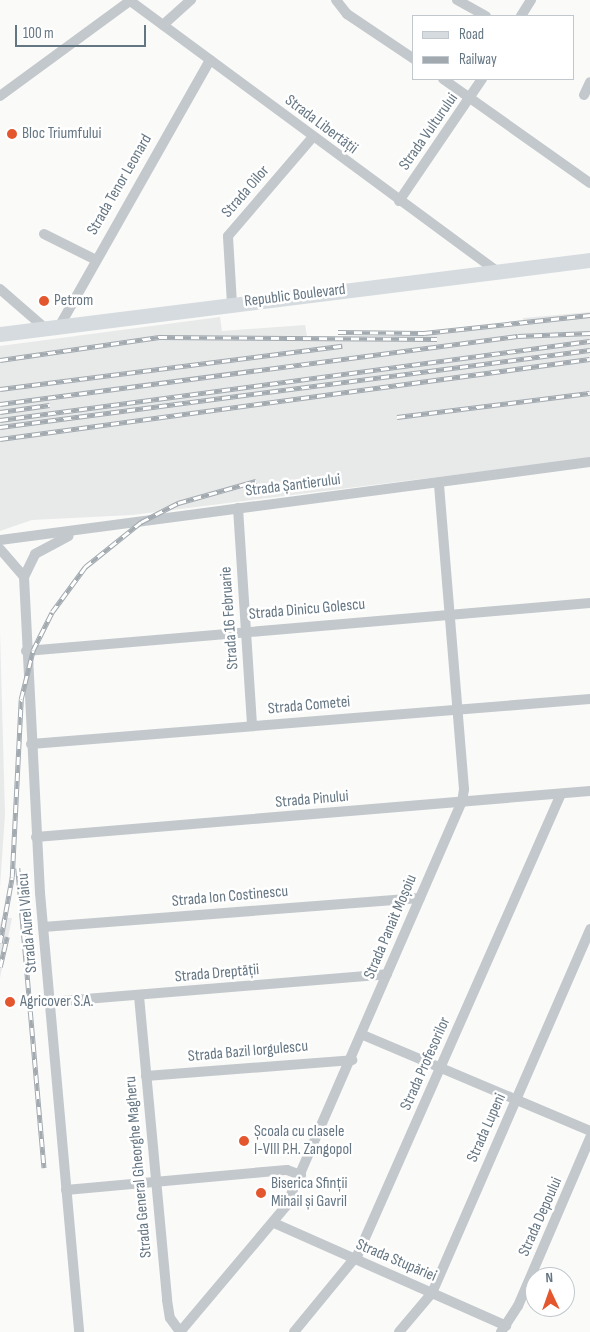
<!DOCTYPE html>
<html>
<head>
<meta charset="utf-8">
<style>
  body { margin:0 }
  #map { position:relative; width:590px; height:1332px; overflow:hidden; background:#fafaf8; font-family:"Sofia Sans Condensed",sans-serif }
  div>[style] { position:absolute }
  .built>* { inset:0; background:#e8e9e9 }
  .street>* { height:10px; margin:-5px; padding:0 5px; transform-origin:5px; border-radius:5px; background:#c3c8cc }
  .secondary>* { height:15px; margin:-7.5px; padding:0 7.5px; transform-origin:7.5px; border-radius:7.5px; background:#d6dbdf }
  .rail>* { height:4.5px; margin-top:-2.25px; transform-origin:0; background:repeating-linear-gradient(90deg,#fff 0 8px,#a2aab0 0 16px); box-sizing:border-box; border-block:1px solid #a2aab0 }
  .dots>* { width:14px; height:14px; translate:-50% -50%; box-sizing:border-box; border:2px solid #fff; border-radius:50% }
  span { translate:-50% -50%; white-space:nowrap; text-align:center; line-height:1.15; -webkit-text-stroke:5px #fff; paint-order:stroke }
  .street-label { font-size:16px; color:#657683 }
  .poi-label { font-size:16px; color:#657683 }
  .left { translate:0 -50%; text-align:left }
  .legend { position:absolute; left:412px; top:15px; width:162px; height:65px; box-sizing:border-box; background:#fff; border:1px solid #c1c8cd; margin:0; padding:6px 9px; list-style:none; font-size:15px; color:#657683 }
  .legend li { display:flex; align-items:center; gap:10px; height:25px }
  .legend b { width:25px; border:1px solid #c1c8cd }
  .north { position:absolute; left:525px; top:1267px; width:50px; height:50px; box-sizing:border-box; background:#fff; border:1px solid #c1c8cd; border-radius:50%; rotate:357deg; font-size:14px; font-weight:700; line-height:20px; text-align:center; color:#657683 }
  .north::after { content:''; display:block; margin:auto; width:18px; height:22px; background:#e4572e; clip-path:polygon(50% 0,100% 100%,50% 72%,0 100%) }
  .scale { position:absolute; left:15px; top:25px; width:131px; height:22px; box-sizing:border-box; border:2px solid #657683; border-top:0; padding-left:6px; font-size:15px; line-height:18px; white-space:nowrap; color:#657683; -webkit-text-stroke:4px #fff; paint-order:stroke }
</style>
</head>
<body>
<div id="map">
  <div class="built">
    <i style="clip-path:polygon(590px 312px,590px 458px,132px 515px,32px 520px,0 531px,0 346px,220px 317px,222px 331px,305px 325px,307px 336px,384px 337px,523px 325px,523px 318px)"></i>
    <i style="clip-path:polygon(0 631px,5px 814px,0 887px)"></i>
    <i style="clip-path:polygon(2px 918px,12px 918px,0 978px,0 925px)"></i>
  </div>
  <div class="street">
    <i style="left:129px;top:0;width:456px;rotate:36.4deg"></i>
    <i style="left:336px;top:0;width:18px;rotate:52deg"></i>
    <i style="left:347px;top:14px;width:81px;rotate:33.9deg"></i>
    <i style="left:457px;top:0;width:33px;rotate:29deg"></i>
    <i style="left:521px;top:16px;width:19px;rotate:-58deg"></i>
    <i style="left:163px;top:25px;width:38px;rotate:-42deg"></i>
    <i style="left:443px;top:79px;width:180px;rotate:35.3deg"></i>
    <i style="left:584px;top:95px;width:14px;rotate:-65deg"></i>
    <i style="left:0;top:96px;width:162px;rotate:-36.2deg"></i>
    <i style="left:399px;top:201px;width:148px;rotate:-55.8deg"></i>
    <i style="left:44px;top:234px;width:56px;rotate:26.6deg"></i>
    <i style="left:0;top:289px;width:61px;rotate:41deg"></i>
    <i style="left:232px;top:304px;width:68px;rotate:-93.4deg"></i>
    <i style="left:228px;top:236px;width:129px;rotate:-49.4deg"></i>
    <i style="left:59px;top:327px;width:307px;rotate:-60.5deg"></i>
    <i style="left:238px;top:508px;width:218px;rotate:86.3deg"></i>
    <i style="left:0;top:540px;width:595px;rotate:-7.53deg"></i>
    <i style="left:0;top:549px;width:37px;rotate:49deg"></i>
    <i style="left:24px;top:577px;width:316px;rotate:87.1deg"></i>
    <i style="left:40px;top:893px;width:441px;rotate:84.9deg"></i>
    <i style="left:24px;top:577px;width:25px;rotate:-64deg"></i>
    <i style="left:35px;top:554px;width:38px;rotate:-28deg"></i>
    <i style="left:26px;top:651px;width:566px;rotate:-4.86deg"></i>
    <i style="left:31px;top:744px;width:561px;rotate:-4.6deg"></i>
    <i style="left:36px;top:837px;width:556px;rotate:-4.75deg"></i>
    <i style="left:43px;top:927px;width:378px;rotate:-4.4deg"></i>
    <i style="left:139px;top:996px;width:305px;rotate:84.7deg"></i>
    <i style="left:167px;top:1300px;width:18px;rotate:81deg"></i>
    <i style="left:170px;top:1318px;width:17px;rotate:54deg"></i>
    <i style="left:180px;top:1332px;width:165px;rotate:-49.9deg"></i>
    <i style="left:286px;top:1206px;width:441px;rotate:-66.5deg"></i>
    <i style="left:462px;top:802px;width:13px;rotate:-81deg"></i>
    <i style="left:464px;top:789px;width:307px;rotate:-94.7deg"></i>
    <i style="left:49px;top:1002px;width:339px;rotate:-4.7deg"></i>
    <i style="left:363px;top:1035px;width:246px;rotate:22.9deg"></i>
    <i style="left:146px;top:1076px;width:207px;rotate:-4.4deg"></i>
    <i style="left:66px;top:1190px;width:222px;rotate:-5.2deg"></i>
    <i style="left:287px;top:1170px;width:15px;rotate:20deg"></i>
    <i style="left:274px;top:1223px;width:254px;rotate:23.9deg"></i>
    <i style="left:294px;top:1332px;width:101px;rotate:-50.6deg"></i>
    <i style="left:358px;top:1254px;width:503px;rotate:-66.19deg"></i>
    <i style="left:399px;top:1332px;width:51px;rotate:-49.8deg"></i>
    <i style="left:432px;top:1293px;width:397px;rotate:-66.5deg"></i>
    <i style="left:501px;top:1332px;width:31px;rotate:-57deg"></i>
    <i style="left:518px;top:1306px;width:183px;rotate:-66.8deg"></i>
  </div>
  <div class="secondary">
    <i style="left:0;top:334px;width:595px;rotate:-7.15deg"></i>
  </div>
  <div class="rail">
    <i style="left:338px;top:332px;width:86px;rotate:0.7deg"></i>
    <i style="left:424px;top:333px;width:167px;rotate:-6.2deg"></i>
    <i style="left:0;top:360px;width:161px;rotate:-8.2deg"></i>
    <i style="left:159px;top:337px;width:278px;rotate:0.4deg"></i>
    <i style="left:0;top:389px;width:345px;rotate:-7.2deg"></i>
    <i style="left:0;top:404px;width:522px;rotate:-7.48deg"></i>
    <i style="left:518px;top:336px;width:72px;rotate:-2.4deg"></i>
    <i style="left:0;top:412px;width:50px;rotate:-8deg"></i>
    <i style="left:397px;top:417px;width:194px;rotate:-7.1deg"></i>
    <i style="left:0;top:420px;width:595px;rotate:-7.63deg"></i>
    <i style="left:0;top:427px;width:595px;rotate:-7.44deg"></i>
    <i style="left:0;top:439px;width:595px;rotate:-7.72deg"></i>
    <i style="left:18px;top:868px;width:301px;rotate:85deg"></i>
    <i style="left:0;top:943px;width:67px;rotate:-79.7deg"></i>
    <i style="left:12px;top:877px;width:178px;rotate:-87.1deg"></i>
    <i style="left:21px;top:699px;width:50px;rotate:-76.2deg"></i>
    <i style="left:33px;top:650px;width:42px;rotate:-63.4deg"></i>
    <i style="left:52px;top:612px;width:56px;rotate:-53.7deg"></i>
    <i style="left:85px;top:567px;width:72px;rotate:-38.8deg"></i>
    <i style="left:141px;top:522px;width:42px;rotate:-27.2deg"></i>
    <i style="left:178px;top:503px;width:81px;rotate:-15.8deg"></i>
    <i style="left:0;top:967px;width:31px;rotate:-77deg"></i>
  </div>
  <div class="dots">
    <i style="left:12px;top:134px;background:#e4572e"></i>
    <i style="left:44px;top:301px;background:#e4572e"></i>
    <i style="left:10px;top:1002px;background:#e4572e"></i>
    <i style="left:244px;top:1141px;background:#e4572e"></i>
    <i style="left:261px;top:1193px;background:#e4572e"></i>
  </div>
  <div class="street-label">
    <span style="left:321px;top:125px;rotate:37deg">Strada Libertății</span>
    <span style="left:429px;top:132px;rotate:-55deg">Strada Vulturului</span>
    <span style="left:120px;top:185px;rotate:-60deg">Strada Tenor Leonard</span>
    <span style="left:246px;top:192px;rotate:-49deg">Strada Oilor</span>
    <span style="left:295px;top:296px;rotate:-7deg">Republic Boulevard</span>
    <span style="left:293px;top:486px;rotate:-7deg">Strada Șantierului</span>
    <span style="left:307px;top:610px;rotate:-5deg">Strada Dinicu Golescu</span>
    <span style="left:230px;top:618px;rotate:-94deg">Strada 16 Februarie</span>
    <span style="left:309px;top:706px;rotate:-5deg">Strada Cometei</span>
    <span style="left:312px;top:800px;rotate:-5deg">Strada Pinului</span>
    <span style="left:230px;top:897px;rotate:-5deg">Strada Ion Costinescu</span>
    <span style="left:28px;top:923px;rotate:-95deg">Strada Aurel Vlaicu</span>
    <span style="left:391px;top:927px;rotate:-67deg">Strada Panait Moșoiu</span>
    <span style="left:217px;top:974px;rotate:-5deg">Strada Dreptății</span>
    <span style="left:248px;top:1052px;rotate:-5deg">Strada Bazil Iorgulescu</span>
    <span style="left:426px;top:1064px;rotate:-66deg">Strada Profesorilor</span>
    <span style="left:487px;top:1128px;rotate:-66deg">Strada Lupeni</span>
    <span style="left:139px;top:1167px;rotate:-95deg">Strada General Gheorghe Magheru</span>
    <span style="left:541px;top:1217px;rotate:-66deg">Strada Depoului</span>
    <span style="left:396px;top:1261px;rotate:23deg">Strada Stupăriei</span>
  </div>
  <div class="poi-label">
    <span class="left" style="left:22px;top:134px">Bloc Triumfului</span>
    <span class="left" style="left:54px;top:301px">Petrom</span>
    <span class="left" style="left:20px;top:1002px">Agricover S.A.</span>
    <span class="left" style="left:254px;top:1141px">Școala cu clasele<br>I-VIII P.H. Zangopol</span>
    <span class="left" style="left:271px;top:1193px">Biserica Sfinții<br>Mihail și Gavril</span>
  </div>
  <ul class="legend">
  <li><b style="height:6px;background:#d6dbdf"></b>Road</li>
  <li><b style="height:6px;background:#a2aab0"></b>Railway</li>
  </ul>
  <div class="north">N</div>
  <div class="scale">100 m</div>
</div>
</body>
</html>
